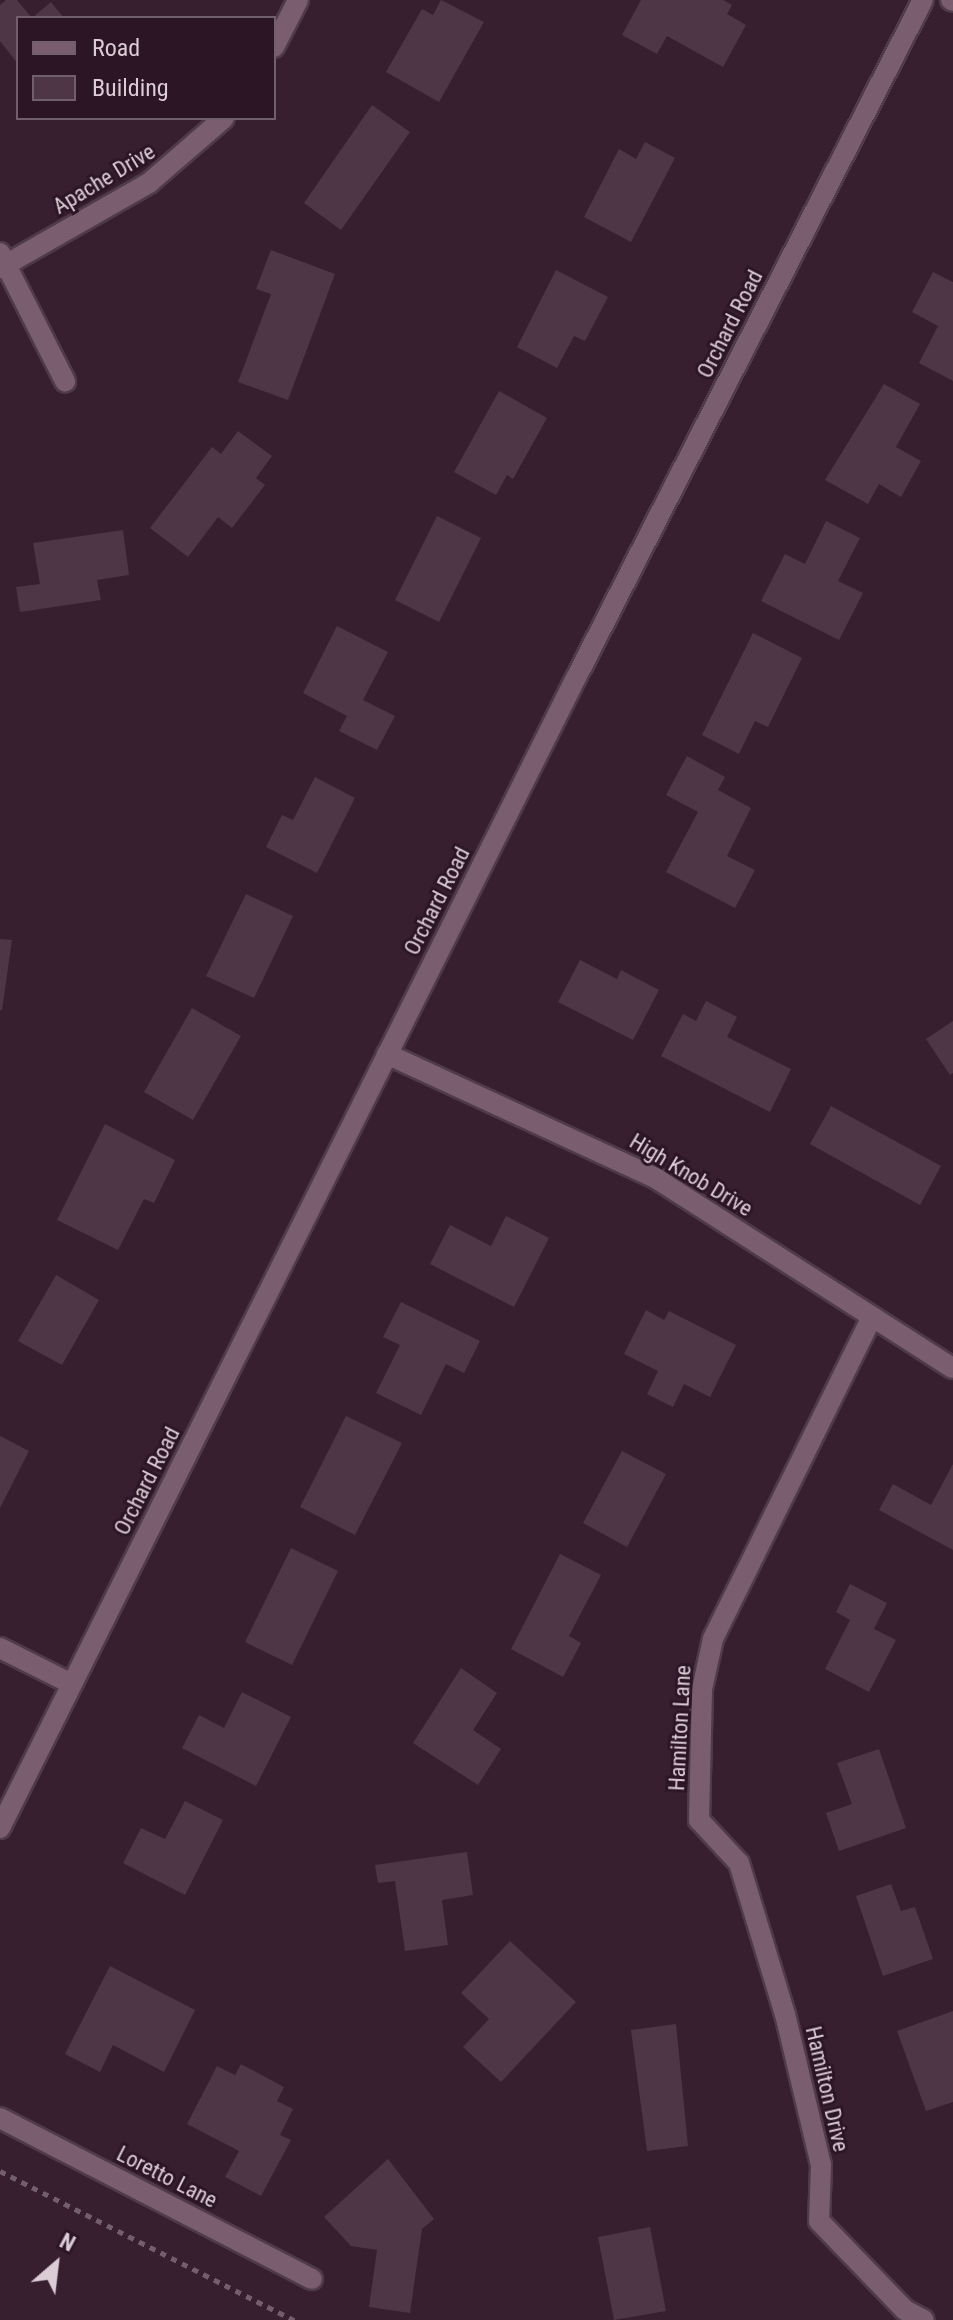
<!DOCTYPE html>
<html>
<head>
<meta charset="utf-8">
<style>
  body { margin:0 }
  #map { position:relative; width:953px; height:2320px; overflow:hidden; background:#371f2f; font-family:"Roboto Condensed",sans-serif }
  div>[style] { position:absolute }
  .building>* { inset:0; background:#4f3646 }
  .path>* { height:5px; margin-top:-2.5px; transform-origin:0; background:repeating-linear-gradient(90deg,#735e6c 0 6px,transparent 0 12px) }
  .roads { filter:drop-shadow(2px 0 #4f3b49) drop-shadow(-2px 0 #4f3b49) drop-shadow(0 2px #4f3b49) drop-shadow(0 -2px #4f3b49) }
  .street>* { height:20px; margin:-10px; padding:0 10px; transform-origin:10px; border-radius:10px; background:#7a5e70 }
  span { translate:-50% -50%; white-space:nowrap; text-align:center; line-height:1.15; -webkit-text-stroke:6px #2c1625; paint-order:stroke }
  .street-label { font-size:22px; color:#dcccd6 }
  .legend { position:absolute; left:16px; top:16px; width:260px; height:104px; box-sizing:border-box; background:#2c1625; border:2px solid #725f6c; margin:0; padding:10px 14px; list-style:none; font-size:24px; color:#dcccd6 }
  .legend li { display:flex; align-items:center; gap:16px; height:40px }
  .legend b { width:40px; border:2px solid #725f6c }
  .north { position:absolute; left:16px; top:2224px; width:80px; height:80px; -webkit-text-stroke:6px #2c1625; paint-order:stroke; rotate:28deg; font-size:22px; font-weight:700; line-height:32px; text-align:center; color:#dcccd6 }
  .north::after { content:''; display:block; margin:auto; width:28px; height:36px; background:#dcccd6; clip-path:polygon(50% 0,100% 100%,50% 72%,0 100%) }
</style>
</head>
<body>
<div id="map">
  <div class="building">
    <i style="clip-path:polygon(6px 0,17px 0,32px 18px,51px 2px,64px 18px,18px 18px,18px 64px,0 41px,0 5px)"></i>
    <i style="clip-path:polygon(441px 0,484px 22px,439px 102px,386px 72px,422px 9px,433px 15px)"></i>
    <i style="clip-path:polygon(641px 0,723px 0,732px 5px,727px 14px,746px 25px,723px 67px,667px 36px,657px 54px,622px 35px)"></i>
    <i style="clip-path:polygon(372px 105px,410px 132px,341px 230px,304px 203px)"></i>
    <i style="clip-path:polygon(645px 142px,675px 158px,631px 242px,584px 217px,619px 149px,636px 159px)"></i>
    <i style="clip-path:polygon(271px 250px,335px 274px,288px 400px,238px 382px,271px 294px,256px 289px)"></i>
    <i style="clip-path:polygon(556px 270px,608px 297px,585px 341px,574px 336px,557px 368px,517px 347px)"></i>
    <i style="clip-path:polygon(933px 272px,953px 282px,953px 381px,919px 363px,938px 326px,912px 312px)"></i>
    <i style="clip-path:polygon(884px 384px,920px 404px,896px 447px,921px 461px,901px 497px,879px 484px,868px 504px,825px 480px)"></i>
    <i style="clip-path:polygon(499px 391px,547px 418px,513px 479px,507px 475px,496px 495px,454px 472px)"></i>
    <i style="clip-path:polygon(238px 431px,272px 456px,256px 478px,265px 485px,232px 528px,218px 517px,188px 557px,150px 528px,212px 447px,221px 454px)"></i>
    <i style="clip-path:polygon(437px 516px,481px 538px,439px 622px,395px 600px)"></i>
    <i style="clip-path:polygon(826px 521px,860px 538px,838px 581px,863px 593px,839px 640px,761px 601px,785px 554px,805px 564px)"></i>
    <i style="clip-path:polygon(123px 530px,129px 575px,97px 580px,101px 600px,20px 612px,16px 587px,40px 584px,33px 543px)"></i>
    <i style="clip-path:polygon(337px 626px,388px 652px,363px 700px,395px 716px,377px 750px,339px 731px,347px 716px,303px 693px)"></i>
    <i style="clip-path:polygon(753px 633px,802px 658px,768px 727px,755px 721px,739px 754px,702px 735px)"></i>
    <i style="clip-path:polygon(687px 756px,725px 777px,718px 790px,751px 808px,727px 856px,755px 870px,735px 908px,666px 872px,698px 812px,666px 795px)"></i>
    <i style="clip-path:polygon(315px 777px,355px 798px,317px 873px,266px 847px,282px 815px,293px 820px)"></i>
    <i style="clip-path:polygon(246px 894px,293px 916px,254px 998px,206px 976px)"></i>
    <i style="clip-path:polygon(0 939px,12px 940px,2px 1010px,0 1010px)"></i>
    <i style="clip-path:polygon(580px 960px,617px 979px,621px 970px,659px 990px,633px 1040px,558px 1002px)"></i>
    <i style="clip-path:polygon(706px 1001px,737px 1017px,727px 1037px,791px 1069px,770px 1112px,661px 1056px,683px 1014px,696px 1021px)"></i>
    <i style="clip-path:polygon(192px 1008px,241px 1036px,193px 1120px,144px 1092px)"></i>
    <i style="clip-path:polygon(953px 1021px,953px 1073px,950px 1075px,926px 1039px)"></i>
    <i style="clip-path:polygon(831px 1106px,941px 1166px,920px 1205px,810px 1144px)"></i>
    <i style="clip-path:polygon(105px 1124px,175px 1160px,154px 1203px,144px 1199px,118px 1250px,57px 1220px)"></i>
    <i style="clip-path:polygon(506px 1216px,549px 1238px,514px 1307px,430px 1264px,450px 1225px,491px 1246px)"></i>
    <i style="clip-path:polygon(56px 1275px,99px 1300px,62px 1365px,18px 1341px)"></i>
    <i style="clip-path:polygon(401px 1302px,480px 1341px,464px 1373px,446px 1364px,421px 1415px,376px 1393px,400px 1345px,383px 1337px)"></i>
    <i style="clip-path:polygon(646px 1310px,664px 1320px,669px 1311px,736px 1345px,710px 1397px,684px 1384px,673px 1407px,647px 1394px,658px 1371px,624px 1354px)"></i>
    <i style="clip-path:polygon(346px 1416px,402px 1443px,355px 1535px,300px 1507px)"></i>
    <i style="clip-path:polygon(0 1436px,29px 1451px,0 1508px)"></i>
    <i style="clip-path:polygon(622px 1451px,666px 1474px,627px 1547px,583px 1523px)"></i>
    <i style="clip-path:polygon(953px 1464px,953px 1550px,879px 1510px,893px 1484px,931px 1505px)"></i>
    <i style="clip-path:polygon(291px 1548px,338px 1571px,292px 1665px,245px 1642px)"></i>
    <i style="clip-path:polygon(560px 1554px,601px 1575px,569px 1636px,581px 1643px,563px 1677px,511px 1649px)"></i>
    <i style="clip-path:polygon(850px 1584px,887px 1603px,874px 1629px,896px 1640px,869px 1692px,825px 1669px,850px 1620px,836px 1612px)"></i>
    <i style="clip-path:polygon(461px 1668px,497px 1693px,473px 1730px,501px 1749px,478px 1785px,413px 1743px)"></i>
    <i style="clip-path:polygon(242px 1692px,291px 1717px,256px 1786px,182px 1748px,199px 1715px,224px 1728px)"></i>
    <i style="clip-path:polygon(879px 1749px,906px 1828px,839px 1851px,826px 1813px,852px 1804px,837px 1763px)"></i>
    <i style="clip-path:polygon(185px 1801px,223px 1820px,185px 1895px,123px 1863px,141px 1828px,165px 1839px)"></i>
    <i style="clip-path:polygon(467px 1852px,473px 1895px,442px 1900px,448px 1945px,405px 1951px,395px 1881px,378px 1883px,375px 1865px)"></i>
    <i style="clip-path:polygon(891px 1884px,901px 1911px,915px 1907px,933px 1959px,883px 1976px,856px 1896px)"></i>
    <i style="clip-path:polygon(510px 1941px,576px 2002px,501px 2082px,463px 2047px,489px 2019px,461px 1993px)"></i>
    <i style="clip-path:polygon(110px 1966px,195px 2010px,164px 2072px,113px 2045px,100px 2072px,65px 2054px)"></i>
    <i style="clip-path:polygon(953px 2011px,953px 2102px,926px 2111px,897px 2031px)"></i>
    <i style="clip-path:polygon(676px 2024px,688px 2146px,647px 2151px,631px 2030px)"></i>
    <i style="clip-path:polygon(241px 2064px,284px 2087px,277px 2101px,293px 2109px,280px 2135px,291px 2140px,261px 2196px,225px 2177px,239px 2151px,187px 2124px,217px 2066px,235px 2075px)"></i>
    <i style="clip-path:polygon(388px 2159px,434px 2219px,422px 2229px,410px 2313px,369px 2307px,377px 2250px,351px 2246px,324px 2217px)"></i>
    <i style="clip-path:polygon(650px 2227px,666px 2311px,614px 2320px,598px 2237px)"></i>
  </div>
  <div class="path">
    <i style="left:0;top:2171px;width:330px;rotate:26.9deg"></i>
  </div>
  <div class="roads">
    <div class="street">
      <i style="left:951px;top:0;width:2px;rotate:27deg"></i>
      <i style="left:274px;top:47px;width:53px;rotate:-62.9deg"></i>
      <i style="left:0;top:253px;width:144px;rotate:63.1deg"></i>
      <i style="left:0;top:268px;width:172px;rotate:-29.7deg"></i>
      <i style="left:149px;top:183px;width:99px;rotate:-40.9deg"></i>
      <i style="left:387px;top:1054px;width:298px;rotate:24.8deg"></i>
      <i style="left:657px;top:1179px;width:351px;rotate:32.6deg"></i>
      <i style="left:872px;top:1317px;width:359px;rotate:116.3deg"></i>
      <i style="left:713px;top:1639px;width:51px;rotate:102.4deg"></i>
      <i style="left:702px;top:1689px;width:131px;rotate:91.3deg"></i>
      <i style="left:699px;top:1820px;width:59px;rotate:47.1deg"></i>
      <i style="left:739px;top:1863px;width:158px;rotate:73.1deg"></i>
      <i style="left:785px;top:2014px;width:155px;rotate:76.6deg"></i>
      <i style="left:821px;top:2165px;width:56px;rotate:92deg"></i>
      <i style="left:819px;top:2221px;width:124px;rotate:46deg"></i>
      <i style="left:905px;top:2310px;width:21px;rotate:28deg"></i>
      <i style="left:0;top:1648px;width:80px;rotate:26.6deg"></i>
      <i style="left:0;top:1828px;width:1288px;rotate:-63.4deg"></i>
      <i style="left:577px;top:676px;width:759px;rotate:-62.9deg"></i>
      <i style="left:0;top:2118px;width:351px;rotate:27.3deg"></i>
    </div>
  </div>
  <div class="street-label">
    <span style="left:104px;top:179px;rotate:-31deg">Apache Drive</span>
    <span style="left:730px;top:324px;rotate:-63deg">Orchard Road</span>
    <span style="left:437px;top:901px;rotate:-63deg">Orchard Road</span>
    <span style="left:691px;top:1175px;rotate:31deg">High Knob Drive</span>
    <span style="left:147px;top:1481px;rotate:-63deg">Orchard Road</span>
    <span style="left:680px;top:1728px;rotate:-87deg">Hamilton Lane</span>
    <span style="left:827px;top:2089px;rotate:77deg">Hamilton Drive</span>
    <span style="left:167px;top:2177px;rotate:27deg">Loretto Lane</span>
  </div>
  <ul class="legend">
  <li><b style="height:10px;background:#7a5e70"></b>Road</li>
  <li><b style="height:22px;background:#4f3646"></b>Building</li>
  </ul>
  <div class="north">N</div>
</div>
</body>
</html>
